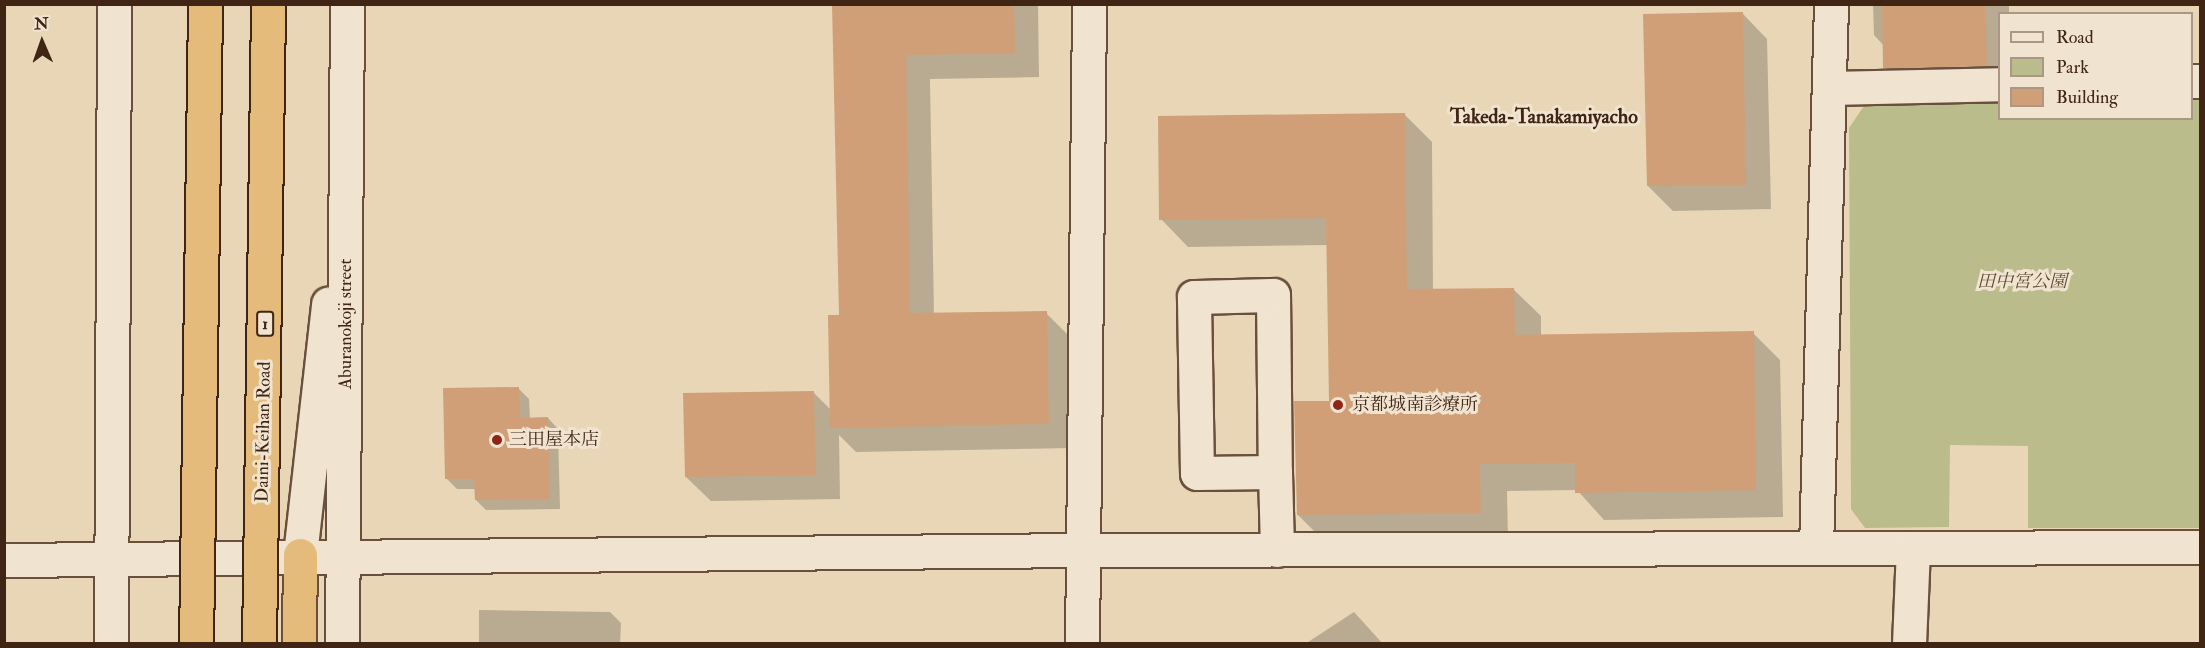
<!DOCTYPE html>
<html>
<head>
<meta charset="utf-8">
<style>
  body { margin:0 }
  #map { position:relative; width:2205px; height:648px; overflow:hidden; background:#e8d6b6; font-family:"IM FELL Double Pica","Noto Serif JP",serif }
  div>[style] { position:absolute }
  .green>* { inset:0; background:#babd8b }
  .shadow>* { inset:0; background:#0003 }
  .building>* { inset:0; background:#d09f77 }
  .roads { filter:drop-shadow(2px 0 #6a503c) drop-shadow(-2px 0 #6a503c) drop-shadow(0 2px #6a503c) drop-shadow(0 -2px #6a503c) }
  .minor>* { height:33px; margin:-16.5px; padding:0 16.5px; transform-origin:16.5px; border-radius:16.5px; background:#f0e4d0 }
  .highway>* { height:33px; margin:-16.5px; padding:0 16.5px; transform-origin:16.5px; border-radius:16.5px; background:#e4bb7b }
  .bridges { filter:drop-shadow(2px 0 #402414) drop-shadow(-2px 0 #402414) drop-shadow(0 2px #402414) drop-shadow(0 -2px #402414) }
  .highway-bridge>* { height:33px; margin:-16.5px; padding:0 16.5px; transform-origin:16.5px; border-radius:16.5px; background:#e4bb7b }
  .dots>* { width:16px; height:16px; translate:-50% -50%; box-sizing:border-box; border:3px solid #f0e4d0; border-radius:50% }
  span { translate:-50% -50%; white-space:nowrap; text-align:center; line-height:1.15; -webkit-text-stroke:6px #f0e4d0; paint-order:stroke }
  .shield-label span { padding:2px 4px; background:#f0e4d0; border:2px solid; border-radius:4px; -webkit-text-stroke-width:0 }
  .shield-label { font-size:16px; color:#402414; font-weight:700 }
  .park-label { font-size:18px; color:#5e4a32; font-style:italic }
  .street-label { font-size:18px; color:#402414 }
  .poi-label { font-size:18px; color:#402414 }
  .left { translate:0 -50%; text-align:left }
  .neighbourhood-label { font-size:20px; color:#402414; font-weight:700 }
  .frame { position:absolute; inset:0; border:6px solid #402414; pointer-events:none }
  .legend { position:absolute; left:1998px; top:12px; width:195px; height:108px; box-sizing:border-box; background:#f0e4d0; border:2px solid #aa9785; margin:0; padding:8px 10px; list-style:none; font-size:18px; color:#402414 }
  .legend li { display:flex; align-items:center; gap:12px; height:30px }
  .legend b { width:30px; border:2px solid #aa9785 }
  .north { position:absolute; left:12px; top:12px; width:60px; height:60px; -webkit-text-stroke:4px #f0e4d0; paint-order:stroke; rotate:358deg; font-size:16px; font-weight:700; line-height:24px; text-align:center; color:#402414 }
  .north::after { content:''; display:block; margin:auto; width:21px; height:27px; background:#402414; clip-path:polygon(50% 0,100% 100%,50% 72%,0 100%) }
</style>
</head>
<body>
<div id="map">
  <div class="green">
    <i style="clip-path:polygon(2192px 99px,2200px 99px,2200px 528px,2028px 528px,2028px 446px,1950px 445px,1949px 527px,1865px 528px,1851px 509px,1849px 128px,1868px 100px,1999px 100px,2000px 118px,2192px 118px)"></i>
  </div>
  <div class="shadow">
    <i style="clip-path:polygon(834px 4px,1038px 4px,1039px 77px,930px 79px,934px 315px,1046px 313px,1071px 338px,1073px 448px,856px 452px,839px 435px,840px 499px,711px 501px,686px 477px,814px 393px,831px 410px,840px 316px)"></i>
    <i style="clip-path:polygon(1873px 4px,2009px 4px,2009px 14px,2000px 14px,2000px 90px,1909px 92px,1885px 67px,1884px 46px,1874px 35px)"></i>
    <i style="clip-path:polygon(1743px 14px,1767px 39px,1771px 209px,1673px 211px,1648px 186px)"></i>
    <i style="clip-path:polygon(1405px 115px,1432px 142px,1433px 290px,1513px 289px,1541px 316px,1541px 336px,1753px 333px,1780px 360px,1783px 517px,1604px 520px,1577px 490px,1507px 491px,1508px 540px,1325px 542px,1298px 515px,1331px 402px,1328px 245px,1188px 247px,1161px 219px)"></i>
    <i style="clip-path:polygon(519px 389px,529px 399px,530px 419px,548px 418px,558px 429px,560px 509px,486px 510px,476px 500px,476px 489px,457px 489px,446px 478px)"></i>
    <i style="clip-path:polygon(479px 610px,610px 612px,621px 623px,620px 644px,479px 644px)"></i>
    <i style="clip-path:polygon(1354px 612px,1383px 644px,1305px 644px)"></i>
  </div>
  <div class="building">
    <i style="clip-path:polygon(832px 4px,1014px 4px,1015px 53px,906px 55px,910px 313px,1047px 311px,1049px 424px,830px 428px,828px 315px,839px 315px)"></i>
    <i style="clip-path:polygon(1882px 4px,1985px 4px,1987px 66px,1883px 68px)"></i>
    <i style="clip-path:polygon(1743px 12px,1746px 185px,1647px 186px,1643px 14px)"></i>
    <i style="clip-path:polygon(1405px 113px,1407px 289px,1514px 288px,1515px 335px,1754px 331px,1756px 490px,1575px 493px,1575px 463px,1480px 464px,1481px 513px,1297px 515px,1294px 401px,1329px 401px,1326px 218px,1159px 220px,1158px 116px)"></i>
    <i style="clip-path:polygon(519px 387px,520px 418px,548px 417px,550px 499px,475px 500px,474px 479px,445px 479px,443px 388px)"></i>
    <i style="clip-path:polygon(814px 391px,816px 475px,685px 477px,683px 393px)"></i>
  </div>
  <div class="roads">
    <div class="minor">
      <i style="left:2192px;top:81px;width:8px"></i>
      <i style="left:1830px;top:88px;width:170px;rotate:-1.3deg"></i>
      <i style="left:1273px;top:295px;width:177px;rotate:89.4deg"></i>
      <i style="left:1275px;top:472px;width:78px;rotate:179.3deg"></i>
      <i style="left:1197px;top:473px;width:176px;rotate:-91deg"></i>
      <i style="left:1194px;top:297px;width:79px;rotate:-1.5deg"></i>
      <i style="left:1275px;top:472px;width:78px;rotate:88.5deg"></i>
      <i style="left:1816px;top:548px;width:544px;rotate:-88.42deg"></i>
      <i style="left:300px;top:555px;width:253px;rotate:-83.6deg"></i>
      <i style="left:4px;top:560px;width:1079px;rotate:-0.53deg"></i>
      <i style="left:1083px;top:550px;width:1117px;rotate:-0.15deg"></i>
      <i style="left:111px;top:644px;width:640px;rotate:-89.73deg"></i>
      <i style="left:342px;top:644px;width:640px;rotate:-89.55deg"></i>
      <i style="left:1082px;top:644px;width:640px;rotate:-89.37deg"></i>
      <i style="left:1909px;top:644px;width:96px;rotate:-87.6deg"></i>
    </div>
    <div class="highway">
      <i style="left:299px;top:644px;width:89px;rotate:-89.4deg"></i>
    </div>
  </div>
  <div class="bridges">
    <div class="highway-bridge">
      <i style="left:196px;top:644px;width:640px;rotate:-89.19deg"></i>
      <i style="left:259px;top:644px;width:640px;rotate:-89.19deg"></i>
    </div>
  </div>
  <div class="dots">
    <i style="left:1338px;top:405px;background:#8f2418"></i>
    <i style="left:497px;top:440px;background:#8f2418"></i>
  </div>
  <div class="shield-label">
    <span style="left:265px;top:324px">1</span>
  </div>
  <div class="park-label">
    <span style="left:2022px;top:282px">田中宮公園</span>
  </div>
  <div class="street-label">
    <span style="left:346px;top:324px;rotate:-90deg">Aburanokoji street</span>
    <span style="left:264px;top:432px;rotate:-89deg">Daini-Keihan Road</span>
  </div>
  <div class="poi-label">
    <span class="left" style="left:1352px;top:405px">京都城南診療所</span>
    <span class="left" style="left:509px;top:440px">三田屋本店</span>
  </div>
  <div class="neighbourhood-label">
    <span style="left:1544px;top:116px">Takeda-Tanakamiyacho</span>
  </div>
  <div class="frame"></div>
  <ul class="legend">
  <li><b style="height:8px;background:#f0e4d0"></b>Road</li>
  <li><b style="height:16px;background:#babd8b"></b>Park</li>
  <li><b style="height:16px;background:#d09f77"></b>Building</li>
  </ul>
  <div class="north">N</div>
</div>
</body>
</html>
